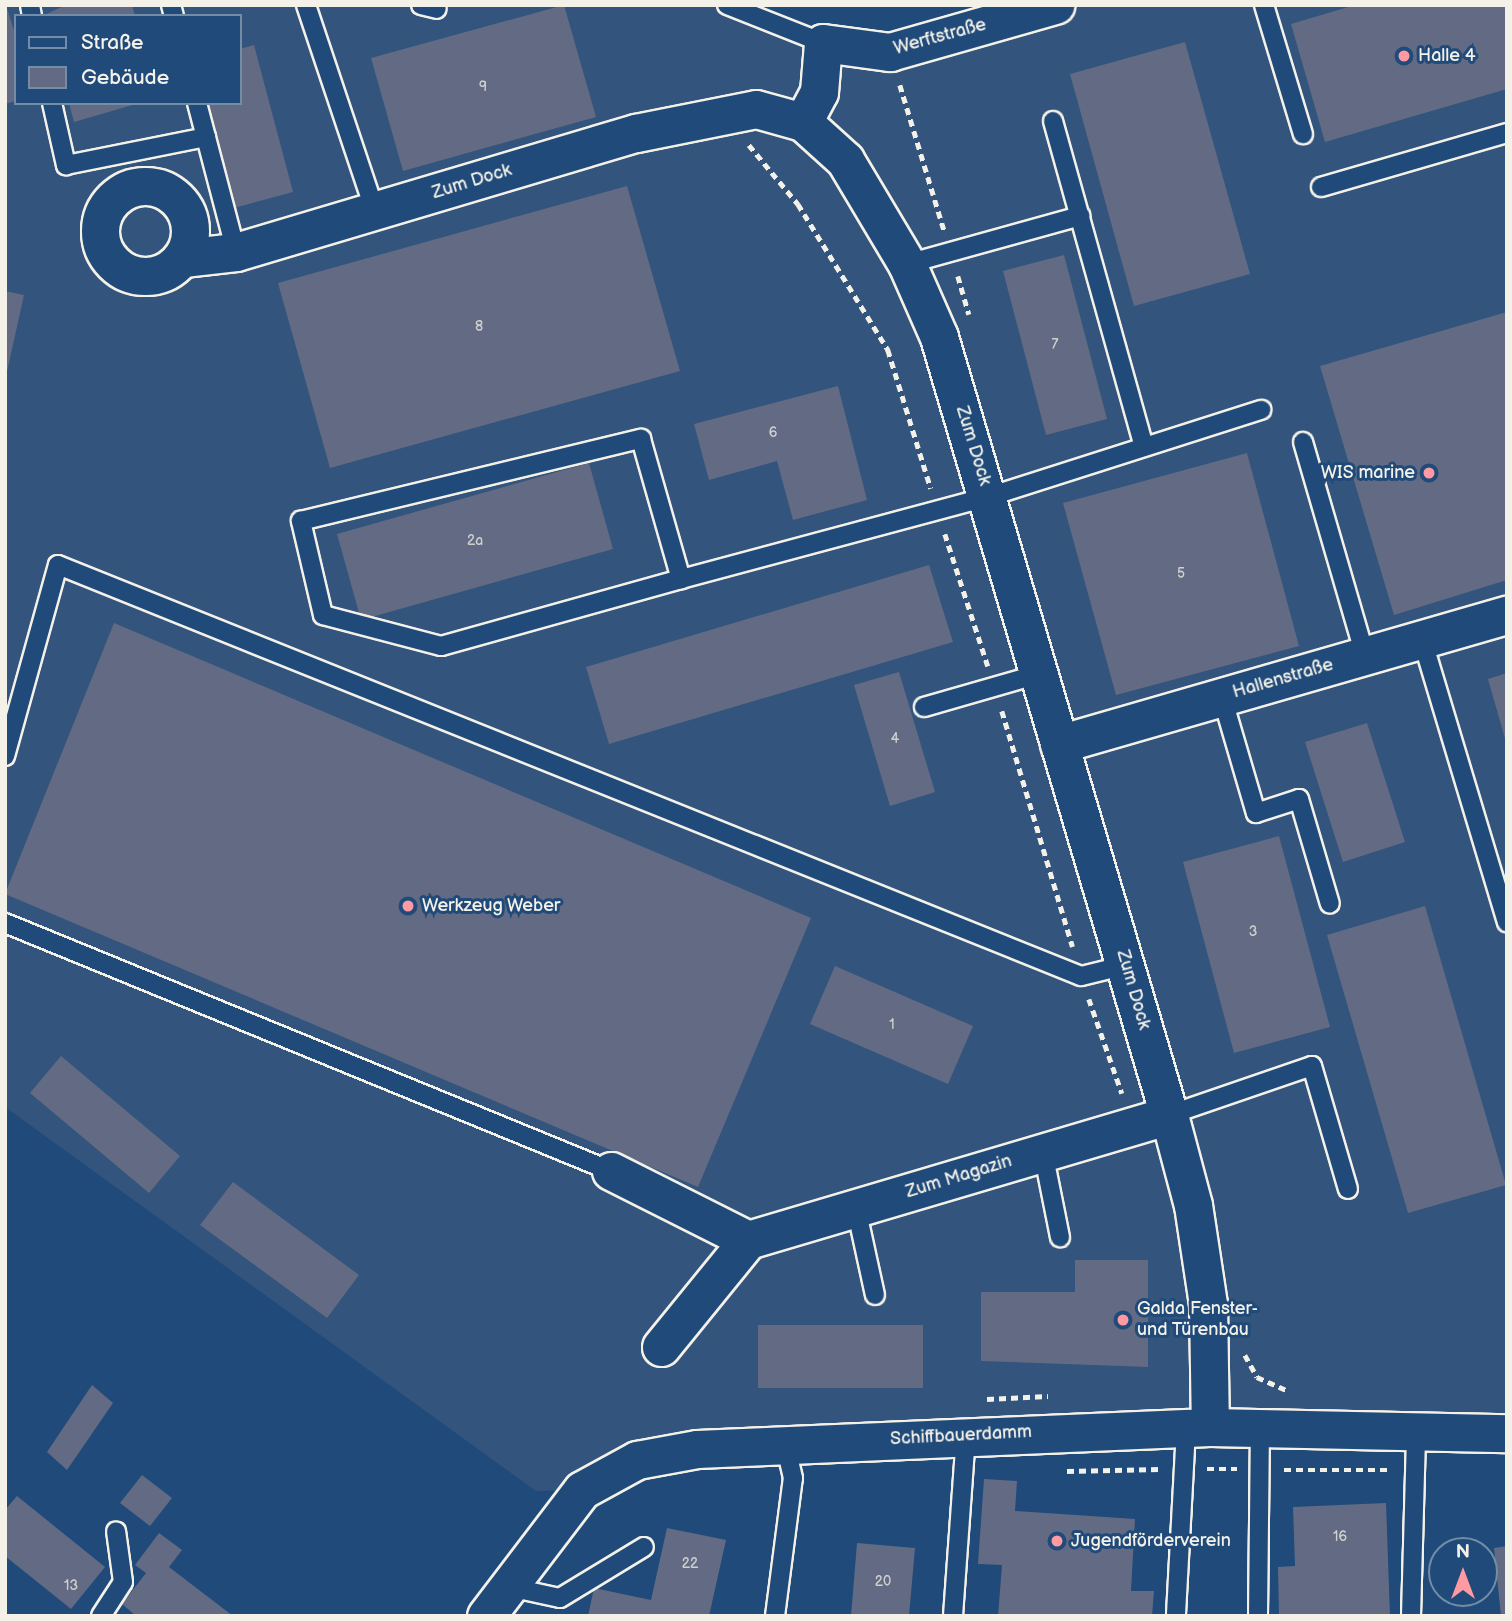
<!DOCTYPE html>
<html>
<head>
<meta charset="utf-8">
<style>
  body { margin:0 }
  #map { position:relative; width:1512px; height:1621px; overflow:hidden; background:#1f4a7a; font-family:"Balsamiq Sans",sans-serif }
  div>[style] { position:absolute }
  .built>* { inset:0; background:#33547d }
  .building>* { inset:0; background:#626b83 }
  .path>* { height:4.5px; margin-top:-2.25px; transform-origin:0; background:repeating-linear-gradient(90deg,#f4f1e8 0 7px,transparent 0 12px) }
  .roads { filter:drop-shadow(2px 0 #f4f1e8) drop-shadow(-2px 0 #f4f1e8) drop-shadow(0 2px #f4f1e8) drop-shadow(0 -2px #f4f1e8) }
  .service>* { height:18px; margin:-9px; padding:0 9px; transform-origin:9px; border-radius:9px; background:#1f4a7a }
  .minor>* { height:37px; margin:-18.5px; padding:0 18.5px; transform-origin:18.5px; border-radius:18.5px; background:#1f4a7a }
  .minor>.ring { margin:-18.5px; padding:0; box-sizing:content-box; background:none; border:37px solid #1f4a7a; border-radius:50% }
  .dots>* { width:19px; height:19px; translate:-50% -50%; box-sizing:border-box; border:4px solid #1f4a7a; border-radius:50% }
  span { translate:-50% -50%; white-space:nowrap; text-align:center; line-height:1.15; -webkit-text-stroke:6px #1f4a7a; paint-order:stroke }
  .number-label { font-size:14px; color:#d0d0cf }
  .number-label span { -webkit-text-stroke-width:0 }
  .street-label { font-size:18px; color:#f4f1e8 }
  .poi-label { font-size:18px; color:#f4f1e8 }
  .left { translate:0 -50%; text-align:left }
  .right { translate:-100% -50%; text-align:right }
  .frame { position:absolute; inset:0; border:7px solid #f4f1e8; pointer-events:none }
  .legend { position:absolute; left:14px; top:14px; width:228px; height:91px; box-sizing:border-box; background:#1f4a7a; border:2px solid #748da6; margin:0; padding:9px 12px; list-style:none; font-size:21px; color:#f4f1e8 }
  .legend li { display:flex; align-items:center; gap:14px; height:35px }
  .legend b { width:35px; border:2px solid #748da6 }
  .north { position:absolute; left:1428px; top:1537px; width:70px; height:70px; box-sizing:border-box; background:#1f4a7a; border:2px solid #748da6; border-radius:50%; rotate:0deg; font-size:19px; font-weight:700; line-height:28px; text-align:center; color:#f4f1e8 }
  .north::after { content:''; display:block; margin:auto; width:24px; height:32px; background:#ff9aa2; clip-path:polygon(50% 0,100% 100%,50% 72%,0 100%) }
</style>
</head>
<body>
<div id="map">
  <div class="built">
    <i style="clip-path:polygon(evenodd,5px 5px,727px 5px,890px 52px,1055px 5px,1507px 5px,1507px 1433px,785px 1444px,582px 1490px,536px 1491px,5px 1107px,5px 5px,16px 16px,240px 16px,240px 103px,16px 103px,16px 16px)"></i>
  </div>
  <div class="building">
    <i style="clip-path:polygon(6px 5px,16px 37px,16px 101px,5px 104px)"></i>
    <i style="clip-path:polygon(66px 5px,132px 5px,135px 16px,42px 16px)"></i>
    <i style="clip-path:polygon(564px 5px,596px 117px,403px 171px,371px 58px)"></i>
    <i style="clip-path:polygon(1355px 5px,1507px 5px,1507px 89px,1325px 142px,1291px 24px)"></i>
    <i style="clip-path:polygon(1185px 42px,1250px 274px,1134px 306px,1070px 74px)"></i>
    <i style="clip-path:polygon(254px 45px,293px 192px,234px 208px,206px 103px,240px 103px,240px 49px)"></i>
    <i style="clip-path:polygon(69px 103px,136px 103px,136px 104px,74px 122px)"></i>
    <i style="clip-path:polygon(627px 186px,680px 371px,330px 468px,278px 283px)"></i>
    <i style="clip-path:polygon(1064px 255px,1107px 419px,1046px 435px,1003px 271px)"></i>
    <i style="clip-path:polygon(5px 291px,24px 295px,6px 376px,5px 376px)"></i>
    <i style="clip-path:polygon(1507px 312px,1507px 580px,1394px 615px,1320px 366px)"></i>
    <i style="clip-path:polygon(838px 386px,867px 500px,793px 520px,777px 461px,709px 480px,694px 424px)"></i>
    <i style="clip-path:polygon(1247px 453px,1299px 646px,1116px 695px,1063px 503px)"></i>
    <i style="clip-path:polygon(589px 463px,613px 549px,361px 620px,337px 534px)"></i>
    <i style="clip-path:polygon(929px 565px,953px 642px,609px 744px,586px 667px)"></i>
    <i style="clip-path:polygon(114px 623px,811px 918px,698px 1187px,5px 894px)"></i>
    <i style="clip-path:polygon(899px 672px,935px 792px,890px 806px,854px 685px)"></i>
    <i style="clip-path:polygon(1507px 673px,1507px 742px,1506px 742px,1488px 679px)"></i>
    <i style="clip-path:polygon(1367px 723px,1405px 842px,1343px 862px,1305px 742px)"></i>
    <i style="clip-path:polygon(1279px 836px,1330px 1027px,1234px 1053px,1183px 862px)"></i>
    <i style="clip-path:polygon(1425px 906px,1506px 1185px,1408px 1213px,1327px 935px)"></i>
    <i style="clip-path:polygon(835px 966px,973px 1026px,948px 1084px,810px 1024px)"></i>
    <i style="clip-path:polygon(61px 1056px,180px 1156px,149px 1193px,30px 1093px)"></i>
    <i style="clip-path:polygon(233px 1182px,359px 1275px,327px 1318px,200px 1225px)"></i>
    <i style="clip-path:polygon(1075px 1260px,1148px 1260px,1148px 1367px,981px 1361px,981px 1292px,1075px 1292px)"></i>
    <i style="clip-path:polygon(758px 1325px,923px 1325px,923px 1388px,758px 1388px)"></i>
    <i style="clip-path:polygon(92px 1385px,113px 1403px,67px 1470px,47px 1452px)"></i>
    <i style="clip-path:polygon(142px 1475px,172px 1498px,150px 1526px,120px 1503px)"></i>
    <i style="clip-path:polygon(984px 1479px,1017px 1481px,1015px 1511px,1135px 1519px,1131px 1591px,1154px 1591px,1152px 1616px,998px 1616px,1002px 1565px,978px 1564px)"></i>
    <i style="clip-path:polygon(17px 1496px,105px 1567px,71px 1609px,5px 1556px,5px 1510px)"></i>
    <i style="clip-path:polygon(1386px 1503px,1390px 1616px,1279px 1616px,1278px 1567px,1295px 1566px,1293px 1507px)"></i>
    <i style="clip-path:polygon(667px 1528px,726px 1540px,709px 1616px,588px 1616px,594px 1588px,651px 1600px)"></i>
    <i style="clip-path:polygon(159px 1533px,182px 1550px,169px 1567px,233px 1616px,136px 1616px,122px 1604px,146px 1573px,135px 1565px)"></i>
    <i style="clip-path:polygon(857px 1543px,915px 1548px,909px 1616px,851px 1616px)"></i>
    <i style="clip-path:polygon(1507px 1546px,1507px 1616px,1501px 1616px,1494px 1548px)"></i>
  </div>
  <div class="path">
    <i style="left:900px;top:85px;width:152px;rotate:73.1deg"></i>
    <i style="left:749px;top:145px;width:77px;rotate:50.3deg"></i>
    <i style="left:798px;top:204px;width:172px;rotate:58.3deg"></i>
    <i style="left:888px;top:350px;width:145px;rotate:72.8deg"></i>
    <i style="left:958px;top:276px;width:40px;rotate:74deg"></i>
    <i style="left:945px;top:534px;width:139px;rotate:72deg"></i>
    <i style="left:1002px;top:711px;width:246px;rotate:73.3deg"></i>
    <i style="left:1089px;top:999px;width:100px;rotate:70.7deg"></i>
    <i style="left:1245px;top:1355px;width:25px;rotate:61deg"></i>
    <i style="left:1257px;top:1377px;width:35px;rotate:24deg"></i>
    <i style="left:987px;top:1399px;width:61px;rotate:-2.8deg"></i>
    <i style="left:1207px;top:1469px;width:30px"></i>
    <i style="left:1284px;top:1470px;width:107px"></i>
    <i style="left:1067px;top:1471px;width:93px;rotate:-1.2deg"></i>
  </div>
  <div class="roads">
    <div class="service">
      <i style="left:30px;top:5px;width:11px;rotate:80deg"></i>
      <i style="left:171px;top:5px;width:11px;rotate:75deg"></i>
      <i style="left:306px;top:5px;width:217px;rotate:71.5deg"></i>
      <i style="left:421px;top:5px;width:16px;rotate:14deg"></i>
      <i style="left:727px;top:5px;width:103px;rotate:21.6deg"></i>
      <i style="left:1264px;top:5px;width:135px;rotate:73.2deg"></i>
      <i style="left:52px;top:103px;width:64px;rotate:77.3deg"></i>
      <i style="left:66px;top:165px;width:143px;rotate:-11.3deg"></i>
      <i style="left:197px;top:103px;width:154px;rotate:75.3deg"></i>
      <i style="left:1053px;top:121px;width:337px;rotate:74.4deg"></i>
      <i style="left:1321px;top:187px;width:194px;rotate:-16.2deg"></i>
      <i style="left:907px;top:264px;width:180px;rotate:-15.5deg"></i>
      <i style="left:641px;top:439px;width:146px;rotate:74.1deg"></i>
      <i style="left:681px;top:579px;width:249px;rotate:164.4deg"></i>
      <i style="left:441px;top:646px;width:122px;rotate:-165.3deg"></i>
      <i style="left:323px;top:615px;width:97px;rotate:-103.2deg"></i>
      <i style="left:301px;top:521px;width:350px;rotate:-13.6deg"></i>
      <i style="left:1303px;top:442px;width:222px;rotate:73.8deg"></i>
      <i style="left:681px;top:579px;width:318px;rotate:-15deg"></i>
      <i style="left:988px;top:497px;width:287px;rotate:-17.7deg"></i>
      <i style="left:1422px;top:639px;width:296px;rotate:73.3deg"></i>
      <i style="left:1222px;top:697px;width:121px;rotate:73.7deg"></i>
      <i style="left:1256px;top:813px;width:45px;rotate:-18deg"></i>
      <i style="left:1299px;top:799px;width:109px;rotate:73.6deg"></i>
      <i style="left:924px;top:707px;width:120px;rotate:-16deg"></i>
      <i style="left:5px;top:756px;width:198px;rotate:-74.5deg"></i>
      <i style="left:58px;top:565px;width:1102px;rotate:21.89deg"></i>
      <i style="left:1081px;top:976px;width:46px;rotate:-13.7deg"></i>
      <i style="left:5px;top:923px;width:655px;rotate:22.26deg"></i>
      <i style="left:1169px;top:1115px;width:151px;rotate:-18.9deg"></i>
      <i style="left:1312px;top:1066px;width:128px;rotate:73.7deg"></i>
      <i style="left:1043px;top:1152px;width:87px;rotate:78.7deg"></i>
      <i style="left:856px;top:1208px;width:89px;rotate:77.7deg"></i>
      <i style="left:509px;top:1587px;width:52px;rotate:12.2deg"></i>
      <i style="left:560px;top:1598px;width:98px;rotate:-31.3deg"></i>
      <i style="left:1176px;top:1614px;width:187px;rotate:-86.9deg"></i>
      <i style="left:101px;top:1616px;width:40px;rotate:-57.1deg"></i>
      <i style="left:123px;top:1582px;width:51px;rotate:-97.8deg"></i>
      <i style="left:775px;top:1616px;width:139px;rotate:-82.6deg"></i>
      <i style="left:793px;top:1478px;width:35px;rotate:-103deg"></i>
      <i style="left:953px;top:1616px;width:181px;rotate:-85.9deg"></i>
      <i style="left:1258px;top:1616px;width:188px;rotate:-89.4deg"></i>
      <i style="left:1411px;top:1616px;width:183px;rotate:-88.4deg"></i>
    </div>
    <div class="minor">
      <i style="left:803px;top:122px;width:34px;rotate:-62deg"></i>
      <i style="left:819px;top:92px;width:49px;rotate:-85.3deg"></i>
      <i style="left:823px;top:43px;width:68px;rotate:7.7deg"></i>
      <i style="left:890px;top:52px;width:172px;rotate:-15.9deg"></i>
      <i class="ring" style="left:100px;top:186px;width:53px;height:53px"></i>
      <i style="left:183px;top:258px;width:53px;rotate:-6.5deg"></i>
      <i style="left:236px;top:252px;width:417px;rotate:-16.6deg"></i>
      <i style="left:636px;top:133px;width:122px;rotate:-11.3deg"></i>
      <i style="left:756px;top:109px;width:49px;rotate:15.5deg"></i>
      <i style="left:803px;top:122px;width:57px;rotate:42.1deg"></i>
      <i style="left:845px;top:160px;width:121px;rotate:59.2deg"></i>
      <i style="left:907px;top:264px;width:80px;rotate:66.3deg"></i>
      <i style="left:939px;top:337px;width:811px;rotate:73.53deg"></i>
      <i style="left:1169px;top:1115px;width:93px;rotate:75.1deg"></i>
      <i style="left:1193px;top:1205px;width:100px;rotate:81.4deg"></i>
      <i style="left:1208px;top:1304px;width:123px;rotate:89.1deg"></i>
      <i style="left:1059px;top:744px;width:466px;rotate:-16.1deg"></i>
      <i style="left:611px;top:1171px;width:153px;rotate:26.7deg"></i>
      <i style="left:661px;top:1347px;width:138px;rotate:-50.9deg"></i>
      <i style="left:748px;top:1240px;width:439px;rotate:-16.5deg"></i>
      <i style="left:486px;top:1616px;width:158px;rotate:-52.7deg"></i>
      <i style="left:582px;top:1490px;width:63px;rotate:-28.6deg"></i>
      <i style="left:637px;top:1460px;width:61px;rotate:-10.4deg"></i>
      <i style="left:697px;top:1449px;width:513px;rotate:-2.46deg"></i>
      <i style="left:1210px;top:1427px;width:297px;rotate:1.2deg"></i>
    </div>
  </div>
  <div class="dots">
    <i style="left:1404px;top:56px;background:#ff9aa2"></i>
    <i style="left:1429px;top:473px;background:#ff9aa2"></i>
    <i style="left:408px;top:906px;background:#ff9aa2"></i>
    <i style="left:1123px;top:1320px;background:#ff9aa2"></i>
    <i style="left:1057px;top:1541px;background:#ff9aa2"></i>
  </div>
  <div class="number-label">
    <span style="left:483px;top:87px">9</span>
    <span style="left:479px;top:327px">8</span>
    <span style="left:1055px;top:345px">7</span>
    <span style="left:773px;top:433px">6</span>
    <span style="left:475px;top:541px">2a</span>
    <span style="left:1181px;top:574px">5</span>
    <span style="left:895px;top:739px">4</span>
    <span style="left:1253px;top:932px">3</span>
    <span style="left:892px;top:1025px">1</span>
    <span style="left:1340px;top:1537px">16</span>
    <span style="left:690px;top:1564px">22</span>
    <span style="left:883px;top:1582px">20</span>
    <span style="left:71px;top:1586px">13</span>
  </div>
  <div class="street-label">
    <span style="left:940px;top:37px;rotate:-15deg">Werftstraße</span>
    <span style="left:472px;top:182px;rotate:-17deg">Zum Dock</span>
    <span style="left:973px;top:446px;rotate:73deg">Zum Dock</span>
    <span style="left:1283px;top:679px;rotate:-16deg">Hallenstraße</span>
    <span style="left:1133px;top:990px;rotate:74deg">Zum Dock</span>
    <span style="left:959px;top:1177px;rotate:-17deg">Zum Magazin</span>
    <span style="left:961px;top:1436px;rotate:-3deg">Schiffbauerdamm</span>
  </div>
  <div class="poi-label">
    <span class="left" style="left:1418px;top:56px">Halle 4</span>
    <span class="right" style="left:1415px;top:473px">WIS marine</span>
    <span class="left" style="left:422px;top:906px">Werkzeug Weber</span>
    <span class="left" style="left:1137px;top:1320px">Galda Fenster-<br>und Türenbau</span>
    <span class="left" style="left:1071px;top:1541px">Jugendförderverein</span>
  </div>
  <div class="frame"></div>
  <ul class="legend">
  <li><b style="height:9px;background:#1f4a7a"></b>Straße</li>
  <li><b style="height:19px;background:#626b83"></b>Gebäude</li>
  </ul>
  <div class="north">N</div>
</div>
</body>
</html>
